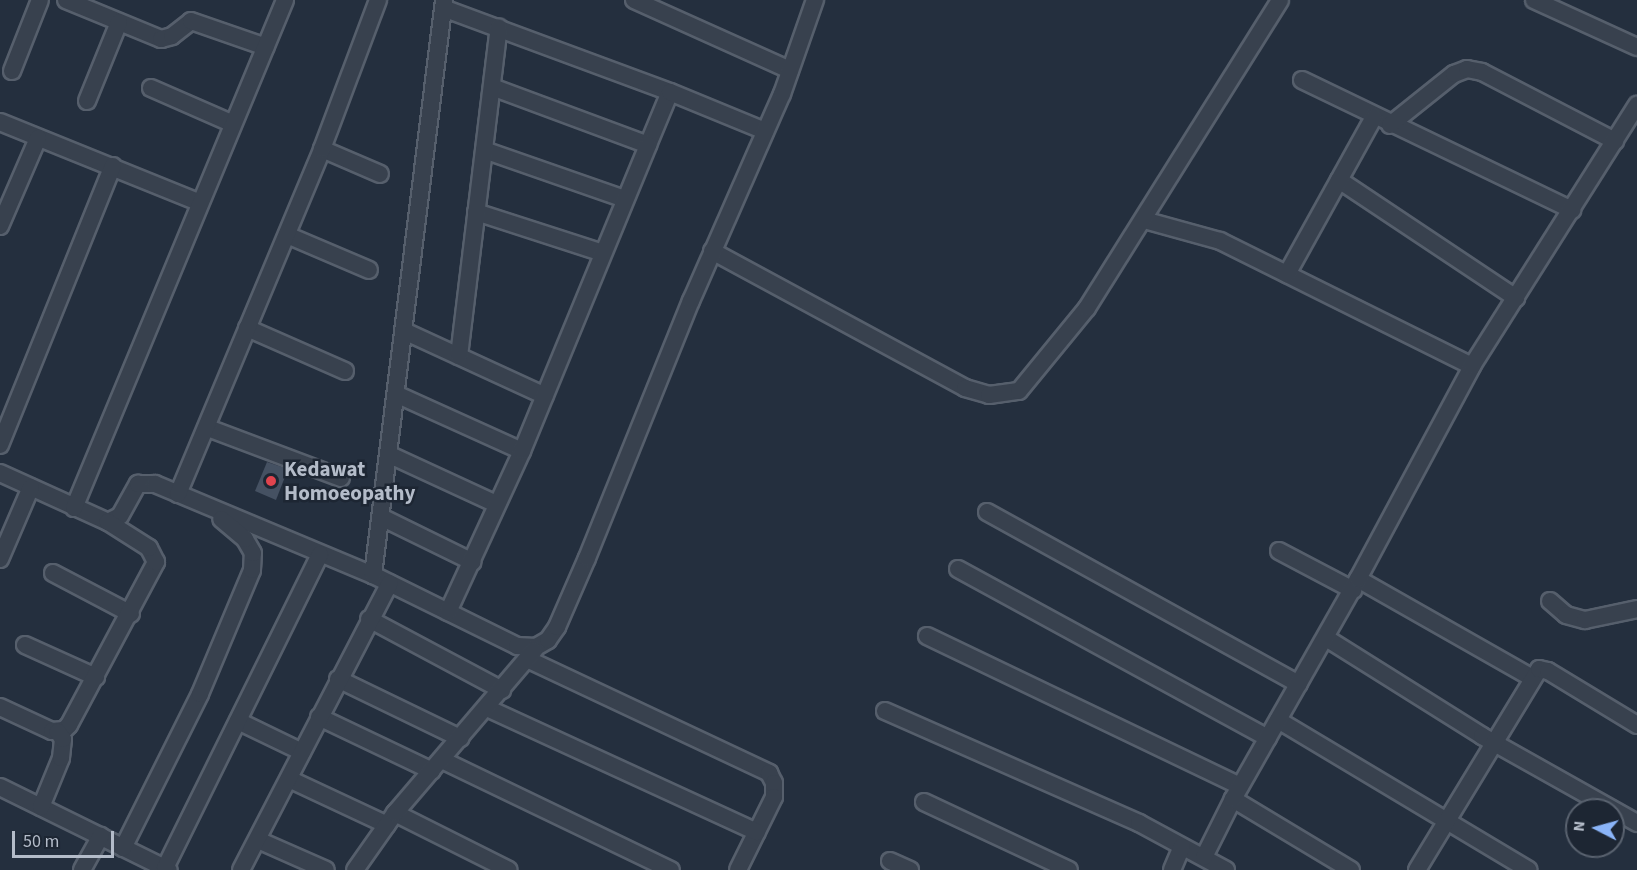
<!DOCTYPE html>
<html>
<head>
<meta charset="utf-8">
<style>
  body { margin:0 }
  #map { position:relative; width:1637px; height:870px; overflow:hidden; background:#242f3e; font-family:"Source Sans 3",sans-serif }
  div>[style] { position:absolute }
  .building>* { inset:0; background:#455162 }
  .roads { filter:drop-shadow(2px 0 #565f6c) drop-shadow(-2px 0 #565f6c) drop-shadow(0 2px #565f6c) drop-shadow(0 -2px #565f6c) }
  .minor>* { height:16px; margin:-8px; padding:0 8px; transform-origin:8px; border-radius:8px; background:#38414e }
  .dots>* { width:16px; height:16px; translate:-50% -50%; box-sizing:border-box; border:3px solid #1d2633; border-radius:50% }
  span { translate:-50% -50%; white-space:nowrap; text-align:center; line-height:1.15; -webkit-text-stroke:5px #1d2633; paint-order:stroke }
  .poi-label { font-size:21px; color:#b4bcc9; font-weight:700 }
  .left { translate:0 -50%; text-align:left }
  .north { position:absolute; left:1565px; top:798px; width:60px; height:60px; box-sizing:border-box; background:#1d2633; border:2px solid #59626f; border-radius:50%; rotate:276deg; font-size:16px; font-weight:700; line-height:24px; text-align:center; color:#b4bcc9 }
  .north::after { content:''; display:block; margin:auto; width:21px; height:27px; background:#8ab4f8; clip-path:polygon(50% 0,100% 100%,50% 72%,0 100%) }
  .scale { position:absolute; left:12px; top:831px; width:102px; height:27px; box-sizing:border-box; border:3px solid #b4bcc9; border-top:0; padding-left:8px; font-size:18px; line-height:21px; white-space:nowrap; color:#b4bcc9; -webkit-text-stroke:4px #1d2633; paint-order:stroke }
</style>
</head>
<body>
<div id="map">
  <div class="building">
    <i style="clip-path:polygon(267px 462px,288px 469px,276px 500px,255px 491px)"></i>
  </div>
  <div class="roads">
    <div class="minor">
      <i style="left:66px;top:0;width:103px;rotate:22.3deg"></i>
      <i style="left:161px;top:39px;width:11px;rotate:-15deg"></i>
      <i style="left:172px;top:36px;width:24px;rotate:-38deg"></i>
      <i style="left:191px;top:21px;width:79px;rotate:19.1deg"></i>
      <i style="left:634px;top:0;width:171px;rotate:24.2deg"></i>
      <i style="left:1534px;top:0;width:113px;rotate:24.5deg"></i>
      <i style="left:443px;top:8px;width:242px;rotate:20.3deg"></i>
      <i style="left:12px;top:71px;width:76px;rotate:-68.5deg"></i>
      <i style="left:1302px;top:80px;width:300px;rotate:25.7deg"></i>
      <i style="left:492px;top:87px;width:166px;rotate:20.4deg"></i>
      <i style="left:648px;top:145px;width:57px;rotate:-67.5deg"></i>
      <i style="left:670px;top:92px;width:103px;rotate:22.3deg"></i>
      <i style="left:151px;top:88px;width:87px;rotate:23.6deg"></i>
      <i style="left:87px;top:101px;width:85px;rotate:-67.9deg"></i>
      <i style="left:0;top:122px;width:214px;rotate:22deg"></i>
      <i style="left:1390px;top:125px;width:82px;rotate:-38.6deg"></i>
      <i style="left:1454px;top:74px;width:14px;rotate:-21deg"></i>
      <i style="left:1467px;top:69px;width:15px;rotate:11deg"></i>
      <i style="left:1482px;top:72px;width:150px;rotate:27.4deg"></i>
      <i style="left:322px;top:149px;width:63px;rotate:23.3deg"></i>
      <i style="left:484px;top:150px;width:149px;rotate:19.2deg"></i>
      <i style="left:1339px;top:180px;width:213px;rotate:33.7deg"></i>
      <i style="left:476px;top:212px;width:133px;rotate:17.9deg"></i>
      <i style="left:1144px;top:220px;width:79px;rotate:15.4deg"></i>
      <i style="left:1220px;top:241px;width:281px;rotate:26.4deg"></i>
      <i style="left:0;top:226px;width:96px;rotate:-66.6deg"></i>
      <i style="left:287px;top:235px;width:89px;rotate:23.1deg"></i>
      <i style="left:712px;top:251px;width:288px;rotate:28.4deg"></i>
      <i style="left:965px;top:388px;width:25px;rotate:16deg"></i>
      <i style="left:989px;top:395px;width:30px;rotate:-8deg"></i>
      <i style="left:1019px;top:391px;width:107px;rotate:-50.7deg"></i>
      <i style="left:1087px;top:308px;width:363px;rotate:-57.9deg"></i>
      <i style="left:1287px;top:274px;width:179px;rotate:-61deg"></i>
      <i style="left:247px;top:328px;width:107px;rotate:23.7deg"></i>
      <i style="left:404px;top:331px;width:155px;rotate:24.7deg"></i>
      <i style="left:459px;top:356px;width:331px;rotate:-83.1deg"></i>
      <i style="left:398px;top:395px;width:136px;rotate:24.3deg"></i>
      <i style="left:208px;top:428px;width:142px;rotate:20.6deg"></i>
      <i style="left:0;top:445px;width:301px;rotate:-68deg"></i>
      <i style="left:390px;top:455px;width:117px;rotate:24.8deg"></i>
      <i style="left:0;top:473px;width:119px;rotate:24.4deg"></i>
      <i style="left:108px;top:522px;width:13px;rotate:-27deg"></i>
      <i style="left:120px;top:516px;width:37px;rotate:-61deg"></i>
      <i style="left:138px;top:484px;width:17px"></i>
      <i style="left:155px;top:484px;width:236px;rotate:22.7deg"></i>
      <i style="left:373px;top:575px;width:161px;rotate:26.2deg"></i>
      <i style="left:517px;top:646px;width:19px;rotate:3deg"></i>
      <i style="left:536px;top:647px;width:14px;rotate:-30deg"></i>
      <i style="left:548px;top:640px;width:16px;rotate:-55deg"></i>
      <i style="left:557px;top:627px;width:75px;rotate:-66.5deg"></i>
      <i style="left:587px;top:558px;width:277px;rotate:-68deg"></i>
      <i style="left:691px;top:301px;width:226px;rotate:-66.3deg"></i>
      <i style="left:782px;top:94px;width:100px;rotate:-70.7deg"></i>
      <i style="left:178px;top:494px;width:374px;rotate:-67.3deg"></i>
      <i style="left:322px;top:149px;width:159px;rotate:-69.4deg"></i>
      <i style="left:74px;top:508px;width:550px;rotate:-67.44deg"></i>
      <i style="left:987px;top:512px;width:356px;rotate:28.9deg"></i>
      <i style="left:381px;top:517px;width:102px;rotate:26.1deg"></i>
      <i style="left:1279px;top:551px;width:84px;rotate:27.8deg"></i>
      <i style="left:0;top:559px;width:78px;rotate:-66.7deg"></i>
      <i style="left:958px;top:569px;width:353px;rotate:28.6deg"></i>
      <i style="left:53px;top:573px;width:88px;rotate:27.7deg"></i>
      <i style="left:373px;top:575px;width:579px;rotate:-82.96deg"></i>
      <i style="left:1358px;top:579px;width:200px;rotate:29.6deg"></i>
      <i style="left:1550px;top:601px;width:21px;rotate:41deg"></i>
      <i style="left:1566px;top:615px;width:20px;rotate:15deg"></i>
      <i style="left:1585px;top:620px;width:53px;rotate:-11.9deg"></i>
      <i style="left:448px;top:612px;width:177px;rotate:-65.3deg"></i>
      <i style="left:522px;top:451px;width:331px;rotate:-67.6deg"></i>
      <i style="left:369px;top:619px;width:151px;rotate:28.1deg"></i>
      <i style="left:927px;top:636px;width:347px;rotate:25.6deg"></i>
      <i style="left:1326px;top:638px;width:184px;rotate:32.1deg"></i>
      <i style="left:1482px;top:736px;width:178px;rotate:29.3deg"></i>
      <i style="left:25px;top:645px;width:78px;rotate:24.3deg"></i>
      <i style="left:527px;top:659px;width:268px;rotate:25.2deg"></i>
      <i style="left:769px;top:773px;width:11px;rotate:63deg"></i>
      <i style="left:774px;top:783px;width:14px;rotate:90deg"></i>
      <i style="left:774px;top:797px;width:81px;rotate:116.3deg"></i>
      <i style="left:338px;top:679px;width:136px;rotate:25.8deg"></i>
      <i style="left:0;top:707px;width:57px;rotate:24.8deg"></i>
      <i style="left:52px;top:731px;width:12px;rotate:-5deg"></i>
      <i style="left:64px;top:730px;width:7px;rotate:-45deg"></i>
      <i style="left:69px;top:725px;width:185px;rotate:-61.9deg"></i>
      <i style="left:156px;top:562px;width:16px;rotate:-117deg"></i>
      <i style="left:149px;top:548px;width:49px;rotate:-147.6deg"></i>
      <i style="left:487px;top:708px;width:297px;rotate:24.7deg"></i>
      <i style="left:885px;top:711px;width:278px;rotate:23.8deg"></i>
      <i style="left:1139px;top:823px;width:99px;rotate:28.4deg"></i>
      <i style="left:319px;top:717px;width:125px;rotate:25.5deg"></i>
      <i style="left:1278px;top:720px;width:292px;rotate:30.9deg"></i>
      <i style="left:238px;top:721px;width:71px;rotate:25.8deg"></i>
      <i style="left:442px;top:760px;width:254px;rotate:25.7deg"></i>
      <i style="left:289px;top:779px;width:108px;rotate:25.1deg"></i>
      <i style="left:0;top:787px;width:188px;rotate:26.2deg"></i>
      <i style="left:924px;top:802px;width:160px;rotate:25.1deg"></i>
      <i style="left:41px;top:807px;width:53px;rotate:-67.8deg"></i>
      <i style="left:61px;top:758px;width:19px;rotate:-84deg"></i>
      <i style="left:63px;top:739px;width:9px;rotate:-126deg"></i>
      <i style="left:395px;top:813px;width:127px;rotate:26.6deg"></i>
      <i style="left:258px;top:840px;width:74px;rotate:23.8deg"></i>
      <i style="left:123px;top:848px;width:172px;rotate:-63.4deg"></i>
      <i style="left:200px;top:694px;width:134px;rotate:-67.2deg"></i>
      <i style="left:252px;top:570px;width:17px;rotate:-87deg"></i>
      <i style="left:253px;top:553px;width:16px;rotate:-120deg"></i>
      <i style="left:245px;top:539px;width:31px;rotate:-140deg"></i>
      <i style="left:1204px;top:857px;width:65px;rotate:-63.4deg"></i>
      <i style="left:890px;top:861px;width:22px;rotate:24deg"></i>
      <i style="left:165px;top:868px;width:350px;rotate:-63.7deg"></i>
      <i style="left:82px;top:870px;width:39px;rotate:-61deg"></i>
      <i style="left:241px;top:870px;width:323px;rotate:-62.6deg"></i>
      <i style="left:355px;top:870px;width:70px;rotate:-54.9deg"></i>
      <i style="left:395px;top:813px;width:214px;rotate:-49.5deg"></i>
      <i style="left:1172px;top:870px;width:25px;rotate:-67deg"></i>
      <i style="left:1351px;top:870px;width:138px;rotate:-149deg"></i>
      <i style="left:1233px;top:799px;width:253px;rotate:-60.4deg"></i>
      <i style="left:1358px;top:579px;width:242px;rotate:-61.8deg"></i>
      <i style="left:1472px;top:366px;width:309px;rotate:-57.7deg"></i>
      <i style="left:1417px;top:870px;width:235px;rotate:-58.7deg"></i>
      <i style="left:1539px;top:669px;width:9px;rotate:13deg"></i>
      <i style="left:1548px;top:671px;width:104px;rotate:31.2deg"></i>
    </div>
  </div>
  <div class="dots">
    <i style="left:271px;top:481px;background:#e0444e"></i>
  </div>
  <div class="poi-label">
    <span class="left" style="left:284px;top:481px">Kedawat<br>Homoeopathy</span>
  </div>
  <div class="north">N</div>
  <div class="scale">50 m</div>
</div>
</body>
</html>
